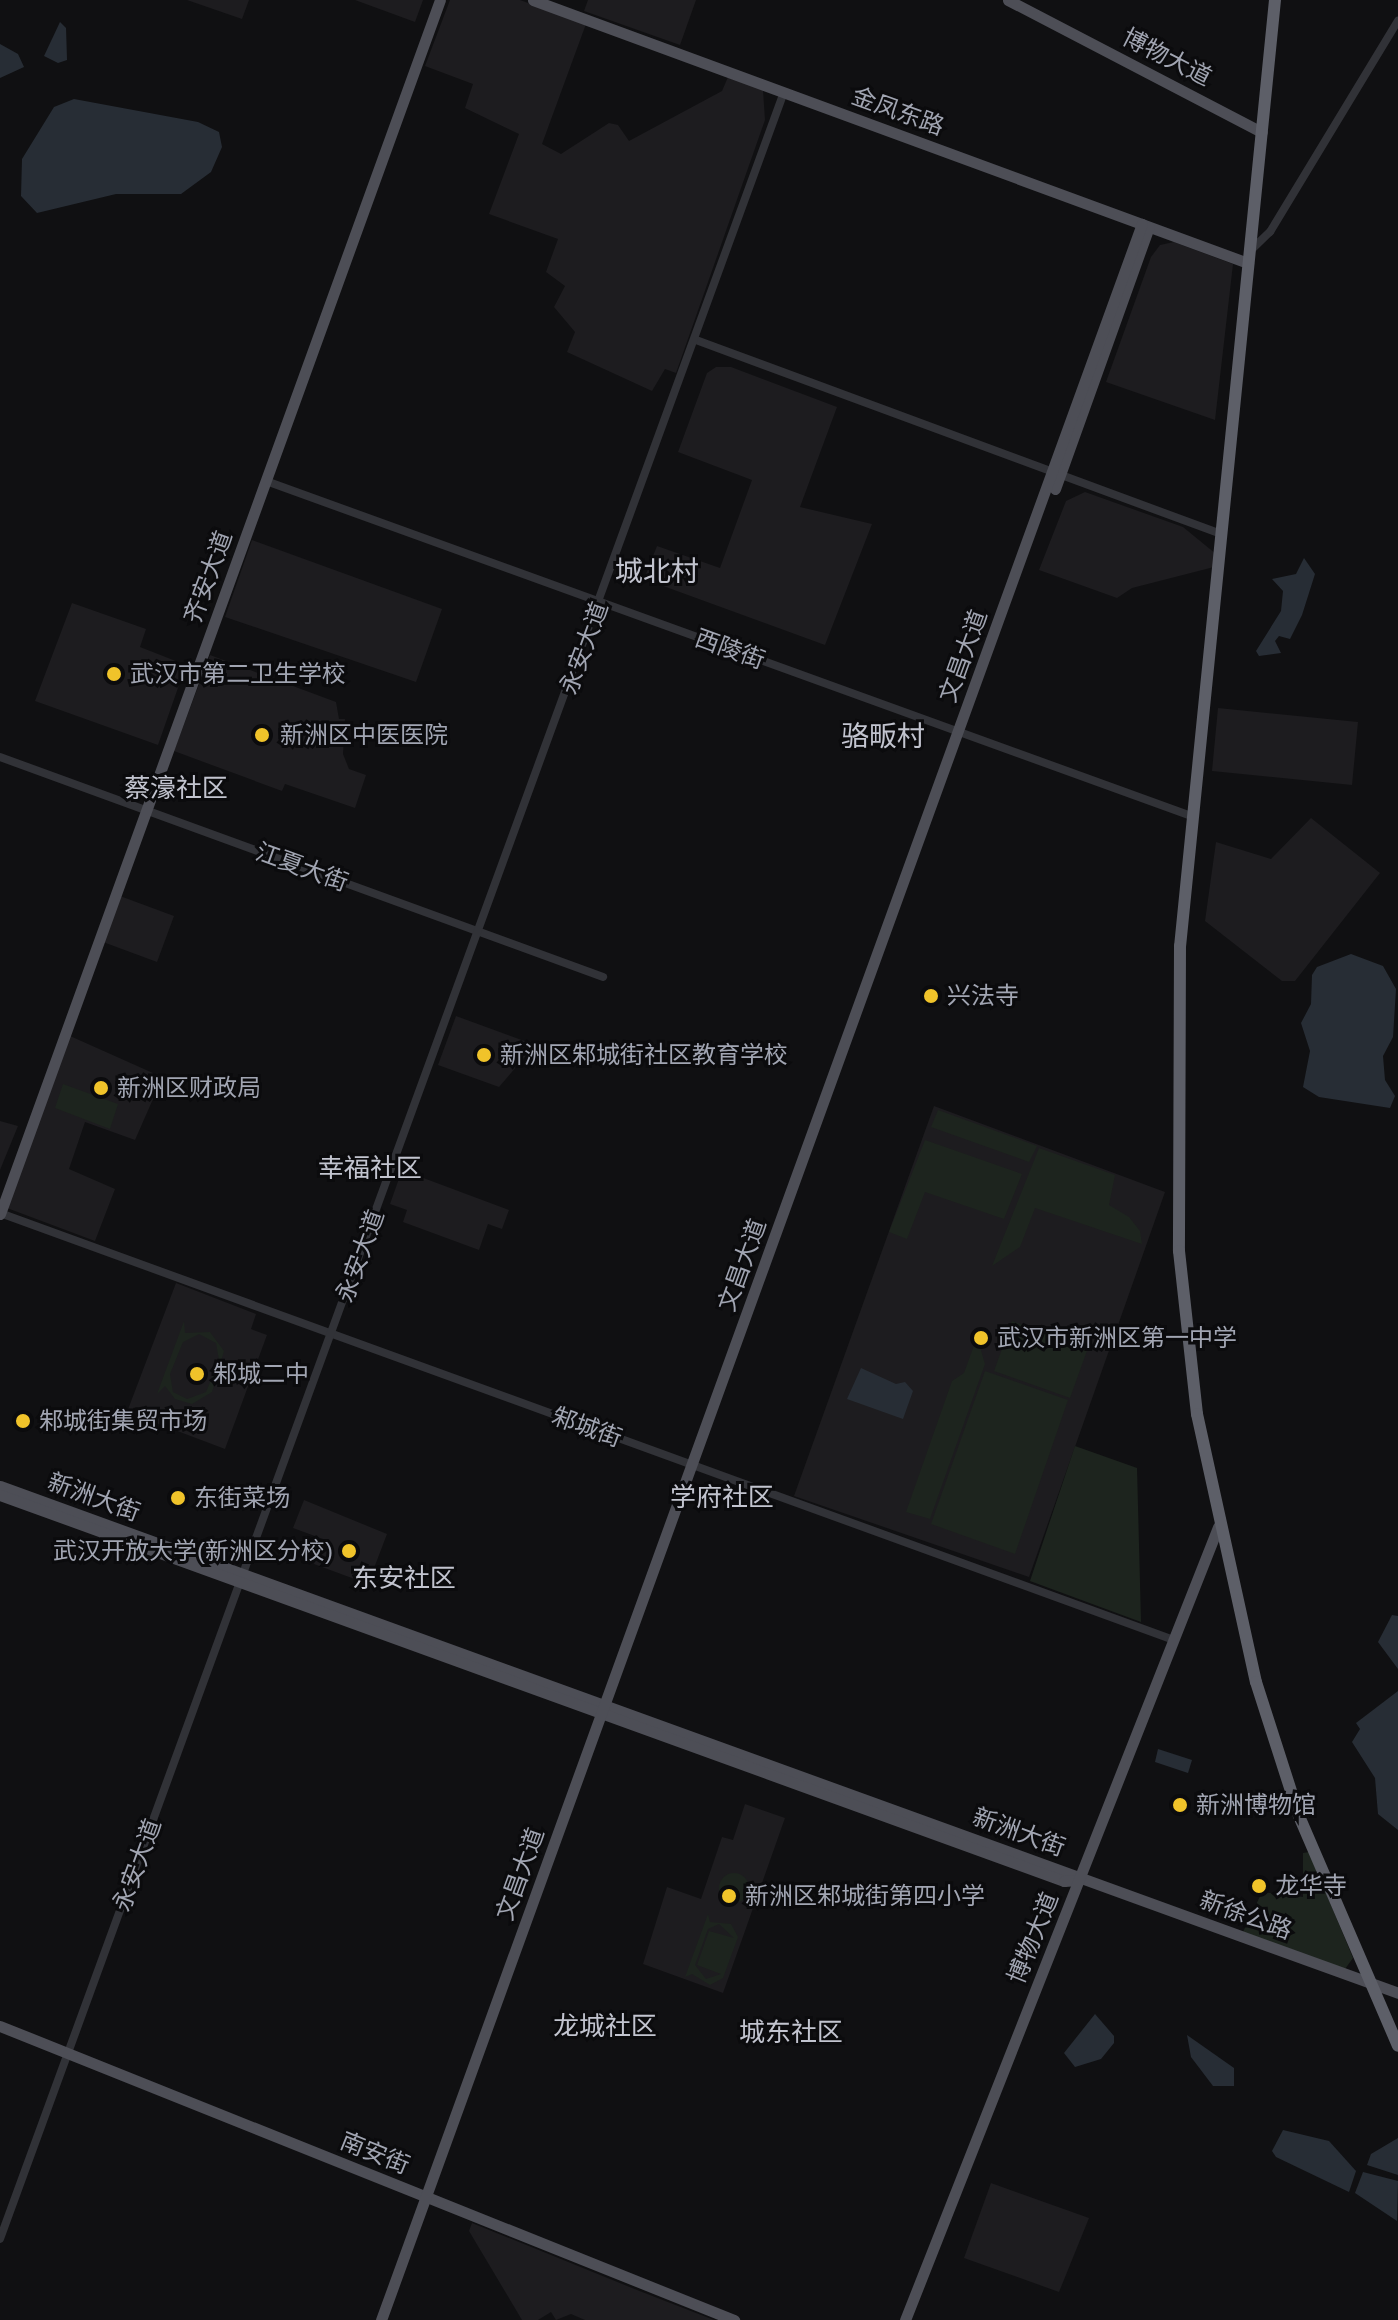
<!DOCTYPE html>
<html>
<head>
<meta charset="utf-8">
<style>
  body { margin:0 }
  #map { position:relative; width:1398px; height:2320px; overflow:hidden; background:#101012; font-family:Helvetica,"Noto Sans SC",sans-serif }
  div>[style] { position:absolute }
  .built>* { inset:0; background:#1d1c1f }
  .green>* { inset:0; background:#1d241e }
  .round { border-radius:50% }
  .water>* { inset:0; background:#272d35 }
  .minor>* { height:8px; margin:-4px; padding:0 4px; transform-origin:4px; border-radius:4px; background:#313237 }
  .major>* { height:11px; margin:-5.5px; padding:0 5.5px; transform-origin:5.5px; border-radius:5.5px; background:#4d4e56 }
  .highway>* { height:12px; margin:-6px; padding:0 6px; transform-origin:6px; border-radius:6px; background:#5d5f68 }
  .dots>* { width:22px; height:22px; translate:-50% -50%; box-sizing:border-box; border:4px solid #0b0b0d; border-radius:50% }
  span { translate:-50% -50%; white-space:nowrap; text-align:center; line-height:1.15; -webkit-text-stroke:6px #0b0b0d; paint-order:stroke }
  .street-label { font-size:24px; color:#a1a5b2 }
  .poi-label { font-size:24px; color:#a1a5b2 }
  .left { translate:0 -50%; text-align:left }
  .right { translate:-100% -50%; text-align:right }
  .neighbourhood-label { font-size:26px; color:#c2c4cf }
  .quarter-label { font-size:28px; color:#c2c4cf }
</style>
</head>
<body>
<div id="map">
  <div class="built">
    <i style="clip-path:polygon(187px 0,249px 0,242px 19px)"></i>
    <i style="clip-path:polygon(355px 0,423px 0,415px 22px)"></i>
    <i style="clip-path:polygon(450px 0,520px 0,586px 24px,542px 144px,561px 154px,609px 123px,618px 125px,629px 141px,722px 91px,728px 77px,763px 90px,765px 120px,676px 373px,665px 369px,652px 391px,567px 352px,575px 332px,554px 307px,565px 286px,546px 272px,558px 239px,489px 214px,519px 134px,465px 108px,473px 84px,425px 66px)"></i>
    <i style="clip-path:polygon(588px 0,696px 0,680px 45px,584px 11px)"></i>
    <i style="clip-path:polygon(1174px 242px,1233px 264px,1215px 420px,1106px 382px,1151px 257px,1160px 245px)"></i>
    <i style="clip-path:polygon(716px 367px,731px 367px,837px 407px,800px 507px,872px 524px,825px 645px,644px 579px,657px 546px,720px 568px,752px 480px,678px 452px,707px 373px)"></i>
    <i style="clip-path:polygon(1085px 492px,1183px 527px,1216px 554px,1214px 567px,1132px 588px,1117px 598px,1039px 570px,1066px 501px)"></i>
    <i style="clip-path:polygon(252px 540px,442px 609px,416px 682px,225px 617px)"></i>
    <i style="clip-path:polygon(72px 603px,146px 629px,140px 647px,186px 665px,158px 745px,35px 701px)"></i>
    <i style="clip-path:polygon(210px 655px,336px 702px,339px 719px,345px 719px,343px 754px,349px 769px,366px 775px,355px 808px,285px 784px,282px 791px,174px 751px)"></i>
    <i style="clip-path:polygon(1218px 708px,1358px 722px,1352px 785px,1212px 771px)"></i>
    <i style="clip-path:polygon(1311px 818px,1380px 873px,1295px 981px,1282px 981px,1205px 921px,1216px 842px,1271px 859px)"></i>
    <i style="clip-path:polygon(120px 896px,174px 916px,157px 962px,103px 942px)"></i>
    <i style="clip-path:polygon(456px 1016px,535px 1045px,499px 1087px,438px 1065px)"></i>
    <i style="clip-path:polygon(70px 1036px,153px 1073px,147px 1086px,157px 1090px,135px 1140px,85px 1122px,69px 1169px,115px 1189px,95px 1241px,7px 1208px)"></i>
    <i style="clip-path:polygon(934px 1106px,1165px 1192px,1029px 1577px,794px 1496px)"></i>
    <i style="clip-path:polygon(0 1121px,18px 1126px,0 1170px)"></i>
    <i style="clip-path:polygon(402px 1170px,509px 1210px,502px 1229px,488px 1224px,479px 1250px,403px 1222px,407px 1210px,390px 1204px)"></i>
    <i style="clip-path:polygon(176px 1283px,256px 1314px,251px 1329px,267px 1335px,225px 1449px,127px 1412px)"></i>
    <i style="clip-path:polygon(304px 1500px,387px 1534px,368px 1584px,314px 1564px,323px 1539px,293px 1528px)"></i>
    <i style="clip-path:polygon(745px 1804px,785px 1818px,723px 1993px,643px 1964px,667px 1887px,701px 1899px,722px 1837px,733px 1840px)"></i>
    <i style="clip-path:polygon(991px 2183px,1089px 2218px,1059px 2292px,964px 2258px)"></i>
    <i style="clip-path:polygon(472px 2223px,637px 2290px,714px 2320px,585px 2320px,571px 2314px,556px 2320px,551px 2312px,538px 2320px,522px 2320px,469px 2231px)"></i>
  </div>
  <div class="green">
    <i style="clip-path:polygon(63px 1084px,118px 1104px,110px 1129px,55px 1108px)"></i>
    <i style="clip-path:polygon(938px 1110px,1037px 1146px,1029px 1162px,931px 1127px)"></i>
    <i style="clip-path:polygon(925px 1140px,1022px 1174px,1004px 1219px,925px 1192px,907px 1239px,889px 1232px)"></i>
    <i style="clip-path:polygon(1039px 1148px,1115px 1175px,1109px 1205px,1129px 1217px,1140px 1231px,1142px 1244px,1035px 1208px,1020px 1247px,992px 1266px)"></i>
    <i style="clip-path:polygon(evenodd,184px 1321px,185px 1333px,210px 1332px,224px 1351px,212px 1392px,192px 1404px,175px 1399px,165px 1386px,157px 1394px,184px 1321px,199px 1334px,216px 1343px,219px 1360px,206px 1392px,187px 1399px,173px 1392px,170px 1374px,183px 1342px,199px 1334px)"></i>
    <i style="clip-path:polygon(1012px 1321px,1088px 1348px,1070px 1398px,994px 1371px)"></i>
    <i style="clip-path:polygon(977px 1337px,985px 1364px,930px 1519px,906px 1512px,952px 1381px,964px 1373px)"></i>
    <i style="clip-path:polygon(985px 1371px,1068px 1400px,1015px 1554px,931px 1524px)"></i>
    <i style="clip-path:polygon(1075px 1446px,1137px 1468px,1141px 1622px,1030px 1581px)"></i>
    <i style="clip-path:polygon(1309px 1852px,1353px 1958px,1345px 1969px,1243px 1932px,1262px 1892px,1303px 1897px,1303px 1853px)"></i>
    <i class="round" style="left:719px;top:1873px;width:30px;height:30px"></i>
    <i style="clip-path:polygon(evenodd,708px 1914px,710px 1922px,731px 1924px,738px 1937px,723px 1978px,710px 1985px,692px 1974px,685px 1977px,708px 1914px,719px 1924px,734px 1938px,709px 1931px,697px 1965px,721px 1974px,706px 1979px,695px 1965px,708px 1929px,719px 1924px)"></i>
  </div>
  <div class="water">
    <i style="clip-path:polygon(60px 22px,66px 28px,67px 60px,58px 63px,44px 56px)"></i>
    <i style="clip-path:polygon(0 44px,18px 54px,24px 67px,0 78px)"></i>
    <i style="clip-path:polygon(74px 99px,198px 122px,219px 132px,222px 147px,211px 172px,181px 194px,116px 194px,37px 213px,21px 196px,22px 159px,54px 107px)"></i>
    <i style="clip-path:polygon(1304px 558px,1315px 574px,1302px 615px,1290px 639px,1279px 636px,1275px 641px,1281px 653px,1259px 656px,1256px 651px,1281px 611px,1283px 591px,1272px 579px,1296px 574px)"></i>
    <i style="clip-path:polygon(1351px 954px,1383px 966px,1396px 989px,1393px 1037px,1383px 1056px,1385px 1080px,1395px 1096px,1390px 1108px,1319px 1097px,1303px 1087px,1310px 1051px,1301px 1023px,1311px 1004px,1312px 975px,1317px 967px)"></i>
    <i style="clip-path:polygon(861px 1368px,896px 1384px,905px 1382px,913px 1391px,903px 1419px,847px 1399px)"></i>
    <i style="clip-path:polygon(1392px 1615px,1398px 1616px,1398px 1669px,1378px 1642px)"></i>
    <i style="clip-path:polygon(1398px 1691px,1398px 1830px,1378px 1814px,1375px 1778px,1352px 1742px,1360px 1729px,1356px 1723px)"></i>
    <i style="clip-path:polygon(1158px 1749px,1192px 1760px,1188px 1773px,1155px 1762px)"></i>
    <i style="clip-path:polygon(1095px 2014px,1114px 2036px,1114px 2043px,1101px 2059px,1075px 2067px,1064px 2053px)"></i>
    <i style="clip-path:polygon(1187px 2035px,1234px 2068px,1234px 2086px,1213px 2086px,1191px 2057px)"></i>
    <i style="clip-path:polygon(1283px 2130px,1329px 2141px,1356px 2171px,1349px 2192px,1276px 2157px,1272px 2151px)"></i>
    <i style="clip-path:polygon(1398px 2138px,1398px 2175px,1367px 2165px,1371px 2154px)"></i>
    <i style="clip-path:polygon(1363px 2172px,1398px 2181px,1397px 2221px,1355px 2193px)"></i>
  </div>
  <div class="minor">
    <i style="left:1250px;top:251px;width:28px;rotate:-44deg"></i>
    <i style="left:1270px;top:232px;width:247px;rotate:-58.8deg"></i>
    <i style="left:696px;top:340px;width:560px;rotate:20.28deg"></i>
    <i style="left:266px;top:481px;width:987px;rotate:19.9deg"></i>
    <i style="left:0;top:757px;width:642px;rotate:20.04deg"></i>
    <i style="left:0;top:1213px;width:1249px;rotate:19.99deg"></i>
    <i style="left:0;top:2239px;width:2286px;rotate:-69.94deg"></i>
  </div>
  <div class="major">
    <i style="left:533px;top:0;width:762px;rotate:20.2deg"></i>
    <i style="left:1008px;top:0;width:286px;rotate:27.5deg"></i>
    <i style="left:1055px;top:489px;width:278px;rotate:-70.3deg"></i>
    <i style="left:0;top:1214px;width:1291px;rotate:-70.08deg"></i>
    <i style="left:0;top:1486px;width:1487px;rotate:19.93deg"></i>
    <i style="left:0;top:1495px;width:1132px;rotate:19.94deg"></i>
    <i style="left:1064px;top:1881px;width:15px;rotate:-4deg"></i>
    <i style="left:0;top:2026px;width:791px;rotate:21.83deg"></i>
    <i style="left:381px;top:2320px;width:2230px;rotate:-70.05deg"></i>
    <i style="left:905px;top:2320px;width:853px;rotate:-68.46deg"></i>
  </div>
  <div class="highway">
    <i style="left:1275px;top:0;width:951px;rotate:95.73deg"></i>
    <i style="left:1180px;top:946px;width:305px;rotate:90.2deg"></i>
    <i style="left:1179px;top:1251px;width:164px;rotate:83.7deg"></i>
    <i style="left:1197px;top:1414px;width:274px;rotate:77.6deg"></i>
    <i style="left:1256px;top:1682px;width:141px;rotate:72.2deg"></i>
    <i style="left:1299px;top:1816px;width:250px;rotate:66.7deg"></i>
  </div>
  <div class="dots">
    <i style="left:114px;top:674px;background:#f0c32a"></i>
    <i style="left:262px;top:735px;background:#f0c32a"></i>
    <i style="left:931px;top:996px;background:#f0c32a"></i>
    <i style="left:484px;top:1055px;background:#f0c32a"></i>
    <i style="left:101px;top:1088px;background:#f0c32a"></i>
    <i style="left:981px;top:1338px;background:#f0c32a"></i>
    <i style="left:197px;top:1374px;background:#f0c32a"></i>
    <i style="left:23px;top:1421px;background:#f0c32a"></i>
    <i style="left:178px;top:1498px;background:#f0c32a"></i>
    <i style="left:349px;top:1551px;background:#f0c32a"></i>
    <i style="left:1180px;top:1805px;background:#f0c32a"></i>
    <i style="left:1259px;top:1886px;background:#f0c32a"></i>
    <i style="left:729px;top:1896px;background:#f0c32a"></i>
  </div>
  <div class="street-label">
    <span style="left:1167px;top:57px;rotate:27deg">博物大道</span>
    <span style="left:898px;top:111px;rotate:20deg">金凤东路</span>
    <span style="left:208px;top:577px;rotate:-70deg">齐安大道</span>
    <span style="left:584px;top:648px;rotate:-70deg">永安大道</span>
    <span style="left:730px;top:649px;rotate:20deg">西陵街</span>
    <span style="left:963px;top:656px;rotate:-70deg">文昌大道</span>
    <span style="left:302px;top:867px;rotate:20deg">江夏大街</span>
    <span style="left:360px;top:1256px;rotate:-70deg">永安大道</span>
    <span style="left:742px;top:1265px;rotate:-70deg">文昌大道</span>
    <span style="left:587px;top:1427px;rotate:20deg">邾城街</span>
    <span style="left:94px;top:1497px;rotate:20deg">新洲大街</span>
    <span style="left:1019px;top:1832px;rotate:20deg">新洲大街</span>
    <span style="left:137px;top:1865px;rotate:-70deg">永安大道</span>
    <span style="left:520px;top:1874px;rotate:-70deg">文昌大道</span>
    <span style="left:1246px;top:1915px;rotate:20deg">新徐公路</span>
    <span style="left:1033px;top:1938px;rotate:-68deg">博物大道</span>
    <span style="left:375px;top:2153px;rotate:22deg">南安街</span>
  </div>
  <div class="poi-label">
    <span class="left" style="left:130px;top:674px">武汉市第二卫生学校</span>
    <span class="left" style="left:280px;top:735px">新洲区中医医院</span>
    <span class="left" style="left:947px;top:996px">兴法寺</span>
    <span class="left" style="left:500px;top:1055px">新洲区邾城街社区教育学校</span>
    <span class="left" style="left:117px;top:1088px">新洲区财政局</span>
    <span class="left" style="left:997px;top:1338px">武汉市新洲区第一中学</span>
    <span class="left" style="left:213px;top:1374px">邾城二中</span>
    <span class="left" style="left:39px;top:1421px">邾城街集贸市场</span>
    <span class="left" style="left:194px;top:1498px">东街菜场</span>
    <span class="right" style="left:333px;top:1551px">武汉开放大学(新洲区分校)</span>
    <span class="left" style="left:1196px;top:1805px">新洲博物馆</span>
    <span class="left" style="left:1275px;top:1886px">龙华寺</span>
    <span class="left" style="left:745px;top:1896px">新洲区邾城街第四小学</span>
  </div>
  <div class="neighbourhood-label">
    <span style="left:176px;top:789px">蔡濠社区</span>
    <span style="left:370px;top:1169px">幸福社区</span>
    <span style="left:722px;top:1498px">学府社区</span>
    <span style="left:404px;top:1579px">东安社区</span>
    <span style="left:605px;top:2027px">龙城社区</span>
    <span style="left:791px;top:2033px">城东社区</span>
  </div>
  <div class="quarter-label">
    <span style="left:657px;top:572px">城北村</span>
    <span style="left:883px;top:737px">骆畈村</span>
  </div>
</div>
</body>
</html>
